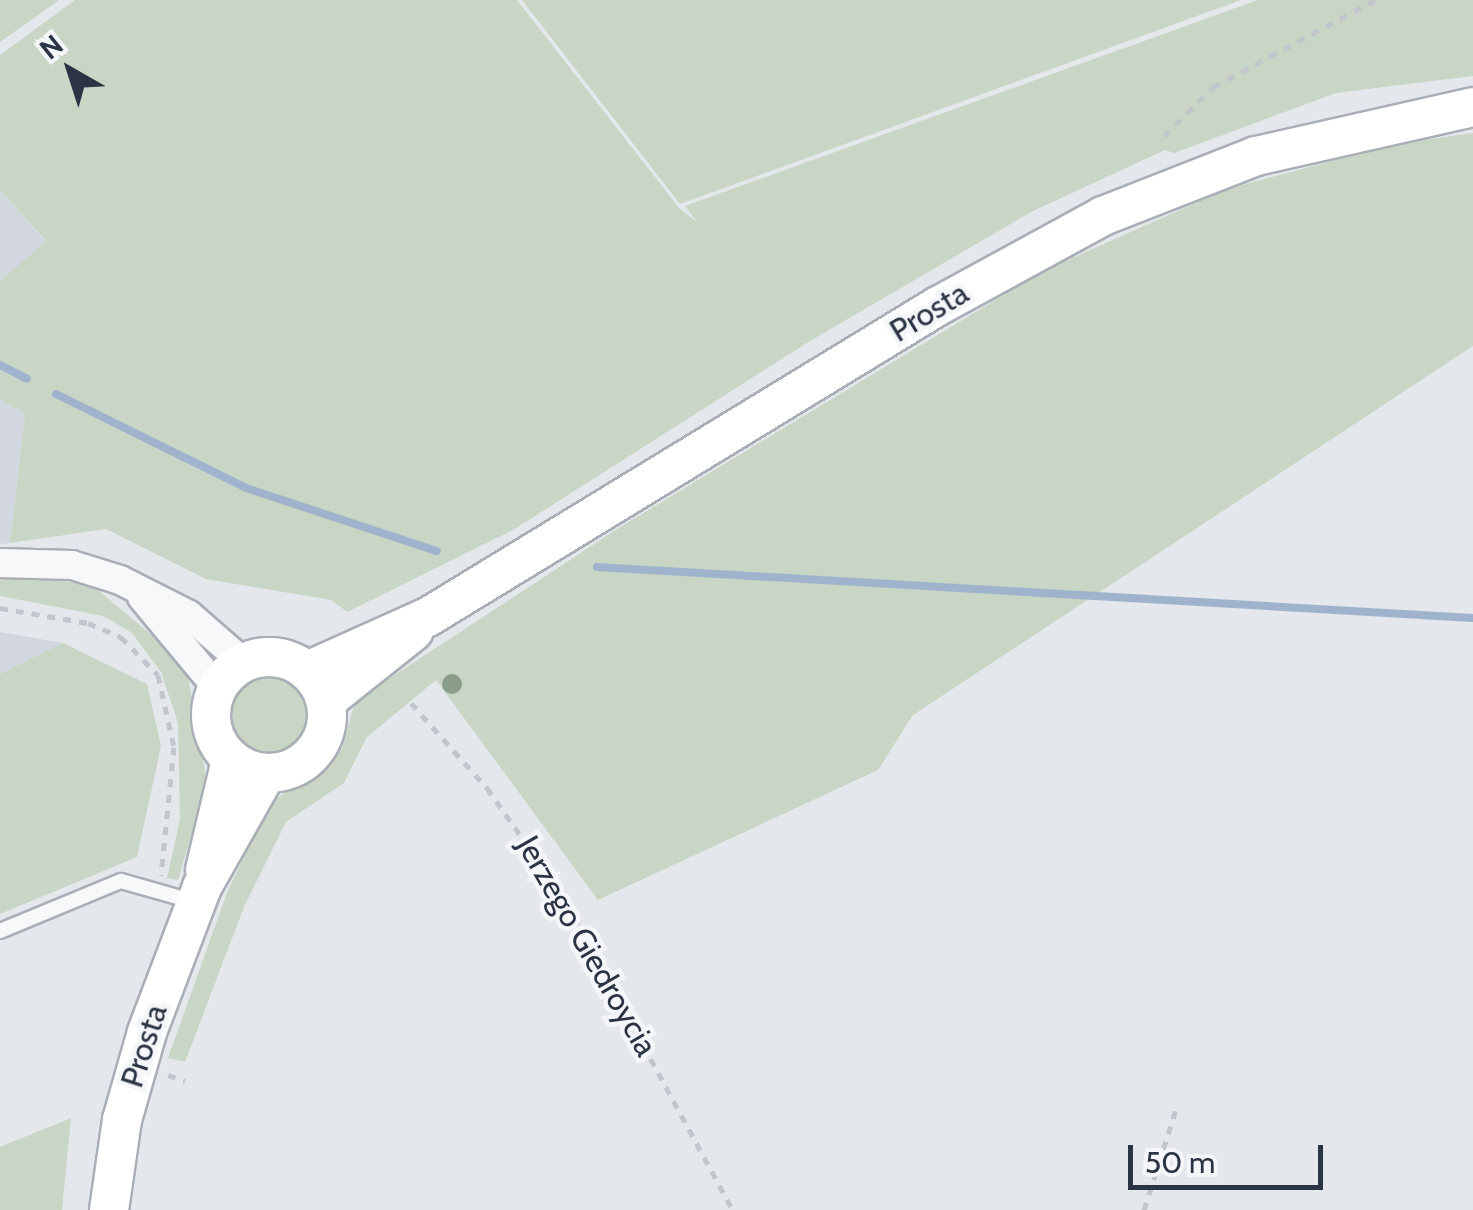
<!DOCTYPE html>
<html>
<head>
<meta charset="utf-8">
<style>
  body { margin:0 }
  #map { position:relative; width:1473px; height:1210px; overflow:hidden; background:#e4e7ec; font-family:Cabin,sans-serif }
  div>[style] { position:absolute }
  .built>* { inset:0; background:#d2d6de }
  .green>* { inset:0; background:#c9d6c5 }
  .round { border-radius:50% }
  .stream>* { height:8px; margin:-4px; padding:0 4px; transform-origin:4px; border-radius:4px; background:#9fb4cc }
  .path>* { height:5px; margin-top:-2.5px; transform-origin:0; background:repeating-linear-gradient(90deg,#c2c5cb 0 8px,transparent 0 16px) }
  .roads { filter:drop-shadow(2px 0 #a9aeb7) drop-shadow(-2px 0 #a9aeb7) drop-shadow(0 2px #a9aeb7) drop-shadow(0 -2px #a9aeb7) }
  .service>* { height:14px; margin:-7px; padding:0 7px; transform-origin:7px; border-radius:7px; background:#f7f8fa }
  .minor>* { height:28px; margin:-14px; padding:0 14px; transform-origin:14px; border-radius:14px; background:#f7f8fa }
  .secondary>* { height:38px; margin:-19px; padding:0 19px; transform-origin:19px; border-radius:19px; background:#fff }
  .secondary>.ring { margin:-19px; padding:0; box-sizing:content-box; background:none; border:38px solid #fff; border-radius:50% }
  .trees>* { width:20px; height:20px; margin:-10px; border-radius:50%; background:#899d89 }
  span { translate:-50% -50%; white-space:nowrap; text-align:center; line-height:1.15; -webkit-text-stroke:9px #f4f6f9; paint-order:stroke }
  .street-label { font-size:32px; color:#2b3445 }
  .north { position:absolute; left:20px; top:20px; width:100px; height:100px; -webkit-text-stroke:8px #f4f6f9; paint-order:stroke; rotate:321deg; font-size:28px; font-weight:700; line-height:40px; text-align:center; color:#2b3445 }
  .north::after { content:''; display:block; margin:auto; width:35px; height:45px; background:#2b3445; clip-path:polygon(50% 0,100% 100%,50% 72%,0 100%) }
  .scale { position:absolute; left:1128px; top:1145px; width:195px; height:45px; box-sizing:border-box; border:5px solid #2b3445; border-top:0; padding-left:12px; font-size:30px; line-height:35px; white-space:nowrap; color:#2b3445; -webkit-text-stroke:8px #f4f6f9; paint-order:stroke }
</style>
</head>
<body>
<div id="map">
  <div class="built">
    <i style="clip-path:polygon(0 190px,46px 242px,0 281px)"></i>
    <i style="clip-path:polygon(0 400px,25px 413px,10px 543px,0 544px)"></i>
    <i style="clip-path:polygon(0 632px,63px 643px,0 674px)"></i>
  </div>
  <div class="green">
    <i style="clip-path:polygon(0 0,59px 0,0 42px)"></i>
    <i style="clip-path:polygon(75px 0,517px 0,679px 208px,698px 223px,685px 206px,1258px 0,1473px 0,1473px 76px,1336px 93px,1174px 153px,1165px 150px,1031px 212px,810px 341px,513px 530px,347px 612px,331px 600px,206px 579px,106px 529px,10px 543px,25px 413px,0 400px,0 281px,46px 241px,0 190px,0 55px)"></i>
    <i style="clip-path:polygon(522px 0,1241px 0,680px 204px)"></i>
    <i style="clip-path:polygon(1473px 133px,1473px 346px,913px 715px,878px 770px,598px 900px,436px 680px,367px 737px,344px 783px,286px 822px,244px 907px,185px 1062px,168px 1058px,228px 890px,272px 801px,326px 768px,342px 749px,354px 705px,363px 696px,617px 529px,1043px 271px,1227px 189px,1396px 144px)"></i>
    <i style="clip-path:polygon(42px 577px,93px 586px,153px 636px,188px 676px,207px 783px,178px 880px,167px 878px,180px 819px,178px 723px,161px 672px,132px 633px,103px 616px,0 596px,0 578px)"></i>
    <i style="clip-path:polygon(63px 643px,147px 684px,161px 746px,137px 857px,0 914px,0 674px)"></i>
    <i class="round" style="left:230px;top:675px;width:80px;height:80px"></i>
    <i style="clip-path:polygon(71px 1118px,62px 1210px,0 1210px,0 1147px)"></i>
  </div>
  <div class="stream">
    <i style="left:0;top:365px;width:30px;rotate:27deg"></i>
    <i style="left:56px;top:394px;width:212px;rotate:26.3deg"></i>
    <i style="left:246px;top:488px;width:201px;rotate:18.3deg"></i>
    <i style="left:597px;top:567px;width:877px;rotate:3.33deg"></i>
  </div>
  <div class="path">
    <i style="left:1164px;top:136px;width:69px;rotate:-45deg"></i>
    <i style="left:1213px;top:87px;width:184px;rotate:-28.2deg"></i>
    <i style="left:0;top:608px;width:89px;rotate:9.7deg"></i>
    <i style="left:88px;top:623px;width:36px;rotate:23deg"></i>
    <i style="left:121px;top:637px;width:53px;rotate:45.8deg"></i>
    <i style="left:158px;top:675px;width:74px;rotate:77.5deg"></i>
    <i style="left:174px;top:747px;width:129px;rotate:95.8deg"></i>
    <i style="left:411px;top:703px;width:114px;rotate:48.2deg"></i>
    <i style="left:487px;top:788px;width:125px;rotate:54.8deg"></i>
    <i style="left:559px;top:890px;width:364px;rotate:61.5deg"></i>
    <i style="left:168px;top:1075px;width:18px;rotate:19deg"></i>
    <i style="left:1144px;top:1210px;width:106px;rotate:-72.4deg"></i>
  </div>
  <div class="roads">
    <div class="service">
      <i style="left:0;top:931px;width:131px;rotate:-22.5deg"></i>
      <i style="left:121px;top:881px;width:77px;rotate:15.8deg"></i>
    </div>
    <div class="minor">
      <i style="left:0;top:563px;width:72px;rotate:1.6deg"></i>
      <i style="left:72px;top:565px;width:50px;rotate:17.4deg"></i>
      <i style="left:120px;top:580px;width:77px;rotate:26.9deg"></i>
      <i style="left:189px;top:615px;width:73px;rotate:41.1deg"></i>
      <i style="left:142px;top:597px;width:119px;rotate:50.4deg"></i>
    </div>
    <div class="secondary">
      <i class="ring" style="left:211px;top:657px;width:78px;height:78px"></i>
      <i style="left:307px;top:671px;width:133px;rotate:-24.1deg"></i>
      <i style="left:428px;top:617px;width:597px;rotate:-31.38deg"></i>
      <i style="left:938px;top:306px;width:188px;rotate:-28.6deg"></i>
      <i style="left:1103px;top:216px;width:164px;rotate:-21.4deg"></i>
      <i style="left:1256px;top:156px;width:222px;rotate:-12.7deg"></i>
      <i style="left:326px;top:701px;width:112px;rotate:-38.5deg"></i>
      <i style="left:205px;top:870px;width:113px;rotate:-76.7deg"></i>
      <i style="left:109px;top:1210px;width:91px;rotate:-81.8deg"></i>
      <i style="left:122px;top:1120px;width:91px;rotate:-74.1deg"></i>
      <i style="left:147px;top:1032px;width:155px;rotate:-69.2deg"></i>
      <i style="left:202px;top:887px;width:130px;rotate:-60.5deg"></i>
    </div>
  </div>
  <div class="trees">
    <i style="left:452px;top:684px"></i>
  </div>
  <div class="street-label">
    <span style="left:929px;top:312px;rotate:-31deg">Prosta</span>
    <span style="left:587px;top:946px;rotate:60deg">Jerzego Giedroycia</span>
    <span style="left:144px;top:1046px;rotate:-72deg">Prosta</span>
  </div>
  <div class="north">N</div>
  <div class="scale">50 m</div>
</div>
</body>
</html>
